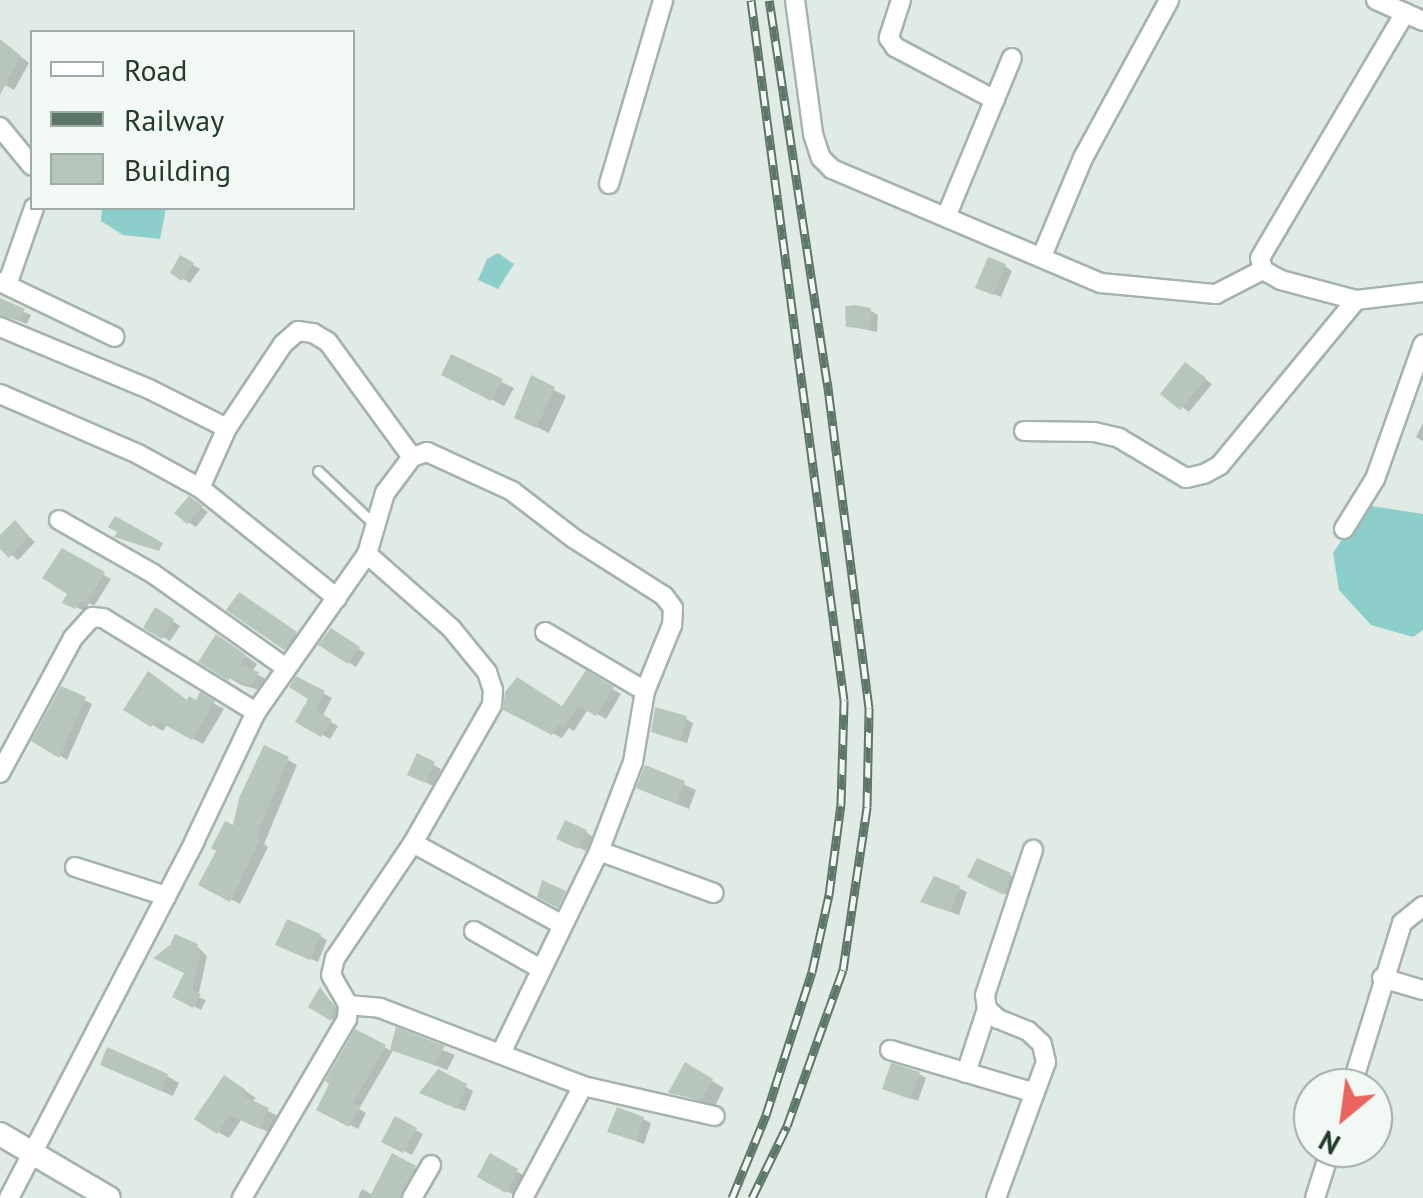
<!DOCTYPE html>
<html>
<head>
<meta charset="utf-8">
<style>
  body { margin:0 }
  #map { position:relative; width:1423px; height:1198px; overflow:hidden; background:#e1ebe5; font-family:"PT Sans",sans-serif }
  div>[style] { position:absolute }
  .water>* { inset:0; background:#8cceca }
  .shadow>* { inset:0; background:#0003 }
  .building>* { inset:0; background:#b7c6bd }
  .roads { filter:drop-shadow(2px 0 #a4b3ab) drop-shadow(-2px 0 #a4b3ab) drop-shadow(0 2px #a4b3ab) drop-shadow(0 -2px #a4b3ab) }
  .lane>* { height:9px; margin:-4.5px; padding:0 4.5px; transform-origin:4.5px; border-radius:4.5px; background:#fff }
  .street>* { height:18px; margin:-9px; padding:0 9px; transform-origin:9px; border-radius:9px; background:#fff }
  .secondary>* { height:22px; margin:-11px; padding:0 11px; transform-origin:11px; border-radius:11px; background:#fff }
  .rail>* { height:9px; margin-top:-4.5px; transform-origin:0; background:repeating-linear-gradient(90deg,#f2f8f3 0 15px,#5d766a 0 30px); box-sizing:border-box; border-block:2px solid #5d766a }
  span { translate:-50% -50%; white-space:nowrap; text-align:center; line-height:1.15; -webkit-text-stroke:8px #f2f8f3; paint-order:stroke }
  .legend { position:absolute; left:30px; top:30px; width:325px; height:180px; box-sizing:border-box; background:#f2f8f3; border:2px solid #9faca5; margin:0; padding:12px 18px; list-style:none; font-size:30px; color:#223b2f }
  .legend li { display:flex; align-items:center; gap:20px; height:50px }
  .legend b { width:50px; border:2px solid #9faca5 }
  .north { position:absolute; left:1293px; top:1068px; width:100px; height:100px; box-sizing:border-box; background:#f2f8f3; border:2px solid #9faca5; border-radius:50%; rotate:209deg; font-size:28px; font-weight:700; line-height:40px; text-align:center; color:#223b2f }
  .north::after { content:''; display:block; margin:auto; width:35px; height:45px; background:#eb645f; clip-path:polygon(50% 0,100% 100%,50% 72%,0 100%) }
</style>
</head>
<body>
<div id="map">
  <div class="water">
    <i style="clip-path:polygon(102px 208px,166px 208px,160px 239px,123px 235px,101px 221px)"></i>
    <i style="clip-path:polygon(498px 253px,514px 264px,498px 289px,478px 280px,487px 259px)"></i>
    <i style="clip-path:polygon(1365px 505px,1423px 514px,1423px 630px,1413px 637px,1371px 625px,1339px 590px,1333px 553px)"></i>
  </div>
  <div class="shadow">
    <i style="clip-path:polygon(0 41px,29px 63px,14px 90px,0 82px)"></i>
    <i style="clip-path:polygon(181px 258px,200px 269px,190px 283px,173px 272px)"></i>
    <i style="clip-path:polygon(1005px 266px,1012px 271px,1001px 297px,986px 291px)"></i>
    <i style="clip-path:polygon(0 301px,31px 315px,27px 324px,9px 317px,0 323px)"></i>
    <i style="clip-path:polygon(871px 311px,878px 315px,877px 332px,849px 326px)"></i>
    <i style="clip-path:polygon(452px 358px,514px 388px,504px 406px,444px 374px)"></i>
    <i style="clip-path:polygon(1193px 370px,1212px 384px,1189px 412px,1163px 393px)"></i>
    <i style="clip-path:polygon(532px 379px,566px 396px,549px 433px,530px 424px)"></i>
    <i style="clip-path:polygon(1423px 423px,1423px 441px,1416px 437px)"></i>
    <i style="clip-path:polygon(197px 504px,208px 512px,196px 527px,188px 522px)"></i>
    <i style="clip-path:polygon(15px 524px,35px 542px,18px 560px,0 546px,0 538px)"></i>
    <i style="clip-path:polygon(63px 552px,111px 579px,94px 606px,89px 603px,84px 611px,66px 602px,71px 594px)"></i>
    <i style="clip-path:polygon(247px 600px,303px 638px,293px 652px,230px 610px)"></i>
    <i style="clip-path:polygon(156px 610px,180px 626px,170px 641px,146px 627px)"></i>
    <i style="clip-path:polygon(331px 631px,365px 653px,356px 667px,322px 644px)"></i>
    <i style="clip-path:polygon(229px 644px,257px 664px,252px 672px,270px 681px,264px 691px,241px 685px,202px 661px)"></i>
    <i style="clip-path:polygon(586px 674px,621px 694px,606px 719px,588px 709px,574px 731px,569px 728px,562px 738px,506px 709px,563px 709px)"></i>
    <i style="clip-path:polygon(297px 680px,332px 698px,322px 717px,338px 726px,330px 739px,298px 721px,311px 698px)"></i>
    <i style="clip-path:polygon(63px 689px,92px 704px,67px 760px,35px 740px)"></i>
    <i style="clip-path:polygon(201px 696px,224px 709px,203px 744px,167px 724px,163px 731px,126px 710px,197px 704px)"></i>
    <i style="clip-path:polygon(686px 719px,693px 723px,687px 743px,661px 735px)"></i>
    <i style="clip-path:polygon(418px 757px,441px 769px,433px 786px,410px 774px)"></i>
    <i style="clip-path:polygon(288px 760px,297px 765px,264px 844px,268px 847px,240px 904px,202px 884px,235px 828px)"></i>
    <i style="clip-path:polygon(647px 768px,696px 790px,689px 809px,652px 794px)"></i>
    <i style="clip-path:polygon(586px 832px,593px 837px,586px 851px,567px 842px)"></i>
    <i style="clip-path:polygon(1009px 875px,1017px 879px,1012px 897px,970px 876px)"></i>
    <i style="clip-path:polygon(959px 888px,967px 892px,959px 915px,930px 905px)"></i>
    <i style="clip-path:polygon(320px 936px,327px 940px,318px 962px,286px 948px)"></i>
    <i style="clip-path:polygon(197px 946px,207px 956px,198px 997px,206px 1000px,201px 1010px,175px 996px,187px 973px,158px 958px)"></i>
    <i style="clip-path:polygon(321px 990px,342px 1014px,339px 1023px,312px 1006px)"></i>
    <i style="clip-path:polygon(397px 1031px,455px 1055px,447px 1070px,394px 1049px,359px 1109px,366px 1113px,358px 1129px,319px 1109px,356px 1033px,392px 1051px)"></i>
    <i style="clip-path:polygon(686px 1066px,724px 1088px,715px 1106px,672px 1092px)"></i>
    <i style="clip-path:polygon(115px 1071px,167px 1076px,179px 1083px,173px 1096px)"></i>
    <i style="clip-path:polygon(439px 1072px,473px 1091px,465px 1111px,430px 1097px)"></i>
    <i style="clip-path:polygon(919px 1074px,926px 1078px,918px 1101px,892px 1092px)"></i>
    <i style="clip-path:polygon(235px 1084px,256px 1098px,252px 1103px,278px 1116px,271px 1133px,241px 1120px,229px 1138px,218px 1132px)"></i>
    <i style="clip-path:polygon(643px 1119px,651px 1123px,644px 1144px,610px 1131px)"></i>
    <i style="clip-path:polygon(396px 1120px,423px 1134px,412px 1155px,385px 1141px)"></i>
    <i style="clip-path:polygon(393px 1157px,422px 1172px,407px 1198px,358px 1198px,362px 1189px,373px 1195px)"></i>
    <i style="clip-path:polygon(491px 1157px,525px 1176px,514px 1195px,480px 1176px)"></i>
  </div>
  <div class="building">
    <i style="clip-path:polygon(0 39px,21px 56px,0 95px)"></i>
    <i style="clip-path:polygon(180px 255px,194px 263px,182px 281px,170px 273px)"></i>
    <i style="clip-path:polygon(988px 257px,1006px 264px,993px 295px,975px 288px)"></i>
    <i style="clip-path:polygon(0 298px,25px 309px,19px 321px,0 315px)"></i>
    <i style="clip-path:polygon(855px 305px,871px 308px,870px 329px,846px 327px,845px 306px)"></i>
    <i style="clip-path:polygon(451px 354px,503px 379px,491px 401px,441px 375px)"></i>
    <i style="clip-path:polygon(1185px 362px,1206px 378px,1180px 410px,1160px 394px)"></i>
    <i style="clip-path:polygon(531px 375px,555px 387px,536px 428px,514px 418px)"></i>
    <i style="clip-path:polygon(189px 496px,203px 506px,187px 524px,174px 513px)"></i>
    <i style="clip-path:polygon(115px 516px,163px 543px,159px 551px,114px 537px,117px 532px,108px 527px)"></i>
    <i style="clip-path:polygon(15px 520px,29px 536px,9px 558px,0 549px,0 535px)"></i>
    <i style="clip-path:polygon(62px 548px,105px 572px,86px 604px,80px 601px,75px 609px,62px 603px,67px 594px,42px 578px)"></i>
    <i style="clip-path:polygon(239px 592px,297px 632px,284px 650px,226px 610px)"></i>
    <i style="clip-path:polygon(155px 607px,174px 619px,162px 639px,143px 628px)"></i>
    <i style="clip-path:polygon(331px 628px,360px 647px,348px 664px,318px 645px)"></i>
    <i style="clip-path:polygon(216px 634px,246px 655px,240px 665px,259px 672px,251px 686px,230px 677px,229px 681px,198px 662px)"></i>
    <i style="clip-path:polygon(586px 670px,614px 687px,596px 716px,578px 706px,564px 728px,558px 725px,552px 735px,503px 710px,505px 692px,517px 677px,562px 706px)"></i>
    <i style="clip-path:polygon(148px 671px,187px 700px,189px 696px,196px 700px,200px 692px,215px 701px,192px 740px,156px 720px,151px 727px,123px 710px)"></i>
    <i style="clip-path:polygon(296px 676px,325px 691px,316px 710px,332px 720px,321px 737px,295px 722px,308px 699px,289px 687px)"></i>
    <i style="clip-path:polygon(61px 686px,86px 697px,59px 758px,31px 741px)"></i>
    <i style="clip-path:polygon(655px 707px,687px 716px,680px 741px,651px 732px)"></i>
    <i style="clip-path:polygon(264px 745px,289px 757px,256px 837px,260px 840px,230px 902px,198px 885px,216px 851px,211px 848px,225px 821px,233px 825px,239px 798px)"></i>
    <i style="clip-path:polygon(417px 753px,435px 762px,425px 783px,407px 775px)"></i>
    <i style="clip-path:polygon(645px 765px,685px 781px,676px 804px,636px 788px)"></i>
    <i style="clip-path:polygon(565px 820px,587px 830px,578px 849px,556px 839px)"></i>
    <i style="clip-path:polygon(977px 858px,1011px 873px,1004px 895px,967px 877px)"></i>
    <i style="clip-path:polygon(934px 876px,960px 886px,951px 912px,920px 902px)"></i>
    <i style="clip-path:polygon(542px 880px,566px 891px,558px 908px,537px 897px)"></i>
    <i style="clip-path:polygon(287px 919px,321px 934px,310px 960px,275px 945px)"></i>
    <i style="clip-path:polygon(175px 934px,198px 944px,193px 957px,197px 949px,201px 950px,192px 990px,201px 994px,193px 1008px,172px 997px,184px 973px,153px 958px,170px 945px)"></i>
    <i style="clip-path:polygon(320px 987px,335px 1008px,331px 1021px,308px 1007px)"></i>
    <i style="clip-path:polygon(396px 1027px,445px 1046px,434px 1065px,390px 1050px)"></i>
    <i style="clip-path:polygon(355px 1029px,386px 1045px,353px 1103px,360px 1106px,349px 1127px,316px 1110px,329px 1084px,325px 1081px)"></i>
    <i style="clip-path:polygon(107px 1047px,168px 1074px,161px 1091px,100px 1065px)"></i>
    <i style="clip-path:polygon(685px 1062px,713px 1079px,702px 1100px,668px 1093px)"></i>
    <i style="clip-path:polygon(891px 1063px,920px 1072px,910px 1099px,882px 1089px)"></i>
    <i style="clip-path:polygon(438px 1069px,467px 1084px,457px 1109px,419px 1093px)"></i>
    <i style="clip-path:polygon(224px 1075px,246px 1090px,242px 1096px,269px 1108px,260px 1129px,229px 1115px,217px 1134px,194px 1119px)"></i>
    <i style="clip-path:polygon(617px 1107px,644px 1117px,636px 1141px,607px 1132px)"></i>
    <i style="clip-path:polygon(395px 1116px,417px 1128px,403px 1153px,381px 1142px)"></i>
    <i style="clip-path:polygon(392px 1153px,416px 1166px,400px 1198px,369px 1198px)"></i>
    <i style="clip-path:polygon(490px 1153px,518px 1169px,506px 1193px,477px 1177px)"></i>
  </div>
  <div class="roads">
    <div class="lane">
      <i style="left:318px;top:471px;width:77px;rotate:43.4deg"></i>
    </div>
    <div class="street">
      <i style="left:795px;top:0;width:135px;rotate:82.3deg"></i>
      <i style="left:813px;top:134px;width:25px;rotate:72deg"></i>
      <i style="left:821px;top:158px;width:16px;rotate:45deg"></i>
      <i style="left:832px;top:169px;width:292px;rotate:23deg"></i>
      <i style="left:1101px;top:283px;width:116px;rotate:5.5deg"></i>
      <i style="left:1216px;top:294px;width:53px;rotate:-27.1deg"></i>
      <i style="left:901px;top:0;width:40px;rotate:108deg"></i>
      <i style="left:889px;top:38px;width:11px;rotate:56deg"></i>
      <i style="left:895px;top:47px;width:113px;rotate:27.9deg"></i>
      <i style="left:1376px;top:0;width:51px;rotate:24.1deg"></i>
      <i style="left:0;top:127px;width:50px;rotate:50.6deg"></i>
      <i style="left:609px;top:184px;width:192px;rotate:-73.6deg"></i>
      <i style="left:946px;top:217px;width:172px;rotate:-67.5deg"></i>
      <i style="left:1042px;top:256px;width:106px;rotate:-67.3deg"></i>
      <i style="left:1083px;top:158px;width:180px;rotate:-61.4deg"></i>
      <i style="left:0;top:282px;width:127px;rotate:25.6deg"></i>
      <i style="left:7px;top:285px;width:82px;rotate:-70.7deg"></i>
      <i style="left:1356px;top:300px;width:78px;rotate:-165.1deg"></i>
      <i style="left:1281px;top:280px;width:21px;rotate:-151deg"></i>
      <i style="left:1263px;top:270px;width:12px;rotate:-104deg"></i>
      <i style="left:1260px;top:258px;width:285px;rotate:-59.4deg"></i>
      <i style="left:0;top:327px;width:161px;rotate:22.6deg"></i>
      <i style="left:149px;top:389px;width:87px;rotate:26.6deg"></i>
      <i style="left:0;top:394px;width:150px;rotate:23.5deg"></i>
      <i style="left:138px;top:454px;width:71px;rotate:28.7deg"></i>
      <i style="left:1024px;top:431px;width:70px;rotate:0.8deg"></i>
      <i style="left:1094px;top:432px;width:26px;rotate:13deg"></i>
      <i style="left:1119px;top:438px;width:78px;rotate:30.8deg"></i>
      <i style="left:1186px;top:478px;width:18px;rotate:-13deg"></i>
      <i style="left:1204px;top:474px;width:18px;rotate:-29deg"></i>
      <i style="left:1220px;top:465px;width:214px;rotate:-50.5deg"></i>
      <i style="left:1356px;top:300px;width:67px;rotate:-6.8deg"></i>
      <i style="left:59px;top:520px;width:107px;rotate:29.7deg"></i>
      <i style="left:152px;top:573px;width:164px;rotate:35.3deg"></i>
      <i style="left:1344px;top:529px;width:59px;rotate:-58.2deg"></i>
      <i style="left:1375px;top:479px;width:143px;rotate:-70.4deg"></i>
      <i style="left:367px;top:554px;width:64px;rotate:-73.6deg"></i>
      <i style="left:385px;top:493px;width:45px;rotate:-53.1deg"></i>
      <i style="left:412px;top:457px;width:16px;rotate:-18deg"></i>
      <i style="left:427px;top:452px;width:94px;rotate:24.6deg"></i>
      <i style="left:512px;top:491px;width:77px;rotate:37.6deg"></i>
      <i style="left:573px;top:538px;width:108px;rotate:32.5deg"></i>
      <i style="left:664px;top:596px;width:15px;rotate:53deg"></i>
      <i style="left:673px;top:608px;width:17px;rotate:93deg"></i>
      <i style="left:672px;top:625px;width:71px;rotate:112.2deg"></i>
      <i style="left:645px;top:691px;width:116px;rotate:-149.5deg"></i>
      <i style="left:337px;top:598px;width:176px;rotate:-141.2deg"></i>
      <i style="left:200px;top:488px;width:66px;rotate:-65.8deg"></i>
      <i style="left:227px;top:428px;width:101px;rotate:-56.3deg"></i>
      <i style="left:283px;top:344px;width:20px;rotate:-41deg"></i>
      <i style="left:298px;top:331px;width:15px;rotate:8deg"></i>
      <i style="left:313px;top:333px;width:17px;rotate:31deg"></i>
      <i style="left:328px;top:342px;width:142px;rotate:53.9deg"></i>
      <i style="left:0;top:773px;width:153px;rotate:-61.6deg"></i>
      <i style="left:73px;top:638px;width:28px;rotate:-48deg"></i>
      <i style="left:92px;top:617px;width:11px;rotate:5deg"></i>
      <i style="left:103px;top:618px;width:180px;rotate:31.6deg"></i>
      <i style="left:413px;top:843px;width:171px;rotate:28.7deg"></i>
      <i style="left:599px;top:851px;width:122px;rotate:20.1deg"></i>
      <i style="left:75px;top:867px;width:96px;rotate:17.7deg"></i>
      <i style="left:474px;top:931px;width:77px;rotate:29.6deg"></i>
      <i style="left:1382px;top:978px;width:43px;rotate:16.3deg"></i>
      <i style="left:348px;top:1005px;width:32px;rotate:5deg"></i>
      <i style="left:380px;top:1008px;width:217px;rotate:21deg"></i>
      <i style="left:583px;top:1086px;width:135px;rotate:12.8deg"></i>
      <i style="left:890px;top:1050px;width:151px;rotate:16.5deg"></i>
      <i style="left:501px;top:1053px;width:225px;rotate:-64.1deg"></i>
      <i style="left:599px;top:851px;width:95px;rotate:-69.1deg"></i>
      <i style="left:633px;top:762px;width:72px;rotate:-80.4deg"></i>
      <i style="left:966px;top:1073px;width:67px;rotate:-71.8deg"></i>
      <i style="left:1351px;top:1088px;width:173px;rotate:-72.8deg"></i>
      <i style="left:1402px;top:923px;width:27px;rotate:-39deg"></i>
      <i style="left:9px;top:1198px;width:403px;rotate:-62.5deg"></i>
      <i style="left:195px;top:840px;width:142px;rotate:-64.5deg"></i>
      <i style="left:256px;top:712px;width:193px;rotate:-54.9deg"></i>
      <i style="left:367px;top:554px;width:112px;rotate:41.4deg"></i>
      <i style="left:451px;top:628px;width:57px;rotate:50.7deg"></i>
      <i style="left:487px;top:672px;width:19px;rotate:72deg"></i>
      <i style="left:493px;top:690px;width:15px;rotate:94deg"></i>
      <i style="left:492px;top:705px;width:159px;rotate:119.8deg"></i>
      <i style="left:413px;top:843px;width:139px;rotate:124.1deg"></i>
      <i style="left:335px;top:958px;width:17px;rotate:103deg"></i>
      <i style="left:331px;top:975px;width:34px;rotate:60deg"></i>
      <i style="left:348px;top:1005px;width:14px;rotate:94deg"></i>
      <i style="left:347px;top:1019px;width:208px;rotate:120.4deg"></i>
      <i style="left:412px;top:1198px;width:38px;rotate:-60deg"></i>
      <i style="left:523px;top:1198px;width:127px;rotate:-61.8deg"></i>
      <i style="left:996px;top:1198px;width:145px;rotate:-69.8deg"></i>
      <i style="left:1046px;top:1062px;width:18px;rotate:-103deg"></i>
      <i style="left:1042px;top:1044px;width:19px;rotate:-137deg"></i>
      <i style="left:1028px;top:1031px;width:32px;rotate:-158deg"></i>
      <i style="left:998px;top:1019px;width:15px;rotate:-138deg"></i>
      <i style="left:987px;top:1009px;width:14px;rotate:-98deg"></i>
      <i style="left:985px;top:995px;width:153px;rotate:-71.7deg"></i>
      <i style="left:1315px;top:1198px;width:52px;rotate:-72.3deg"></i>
    </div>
    <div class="secondary">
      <i style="left:0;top:1134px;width:126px;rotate:30.4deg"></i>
    </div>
  </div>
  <div class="rail">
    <i style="left:732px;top:1198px;width:90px;rotate:-67.7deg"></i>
    <i style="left:766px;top:1115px;width:150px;rotate:-72.2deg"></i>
    <i style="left:812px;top:972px;width:79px;rotate:-77.6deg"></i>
    <i style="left:829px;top:895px;width:92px;rotate:-82.5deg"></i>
    <i style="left:841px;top:804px;width:104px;rotate:-88.3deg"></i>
    <i style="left:844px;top:700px;width:706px;rotate:-97.57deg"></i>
    <i style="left:752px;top:1198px;width:80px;rotate:-64.1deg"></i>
    <i style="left:787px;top:1126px;width:166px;rotate:-70.3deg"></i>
    <i style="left:843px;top:970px;width:165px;rotate:-81.6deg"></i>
    <i style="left:867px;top:807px;width:99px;rotate:-88.8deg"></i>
    <i style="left:869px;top:708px;width:329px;rotate:-97.3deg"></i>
    <i style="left:827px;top:382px;width:386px;rotate:-98.6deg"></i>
  </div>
  <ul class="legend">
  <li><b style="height:12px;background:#fff"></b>Road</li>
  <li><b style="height:12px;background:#5d766a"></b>Railway</li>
  <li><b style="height:28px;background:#b7c6bd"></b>Building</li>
  </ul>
  <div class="north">N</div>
</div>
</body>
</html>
